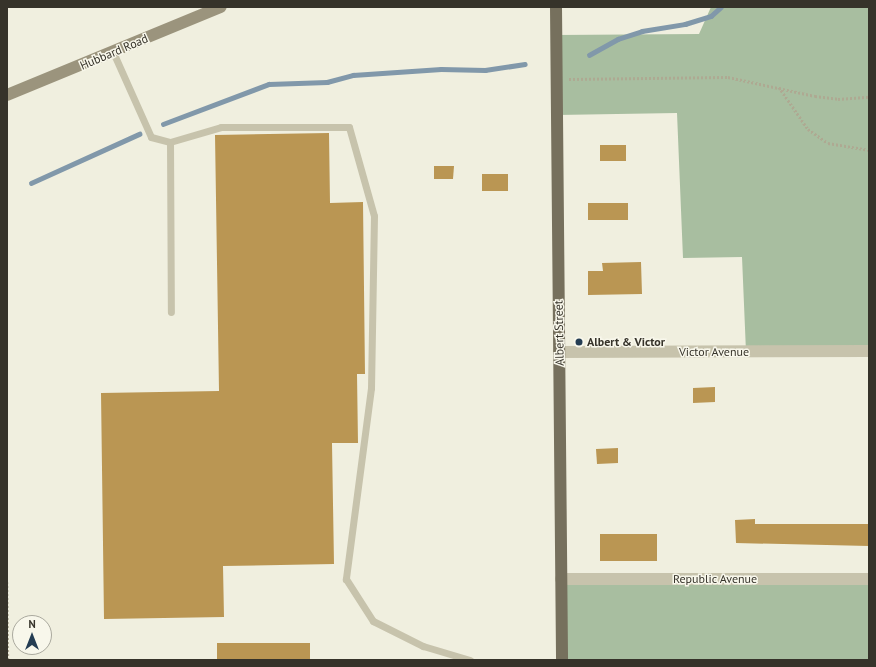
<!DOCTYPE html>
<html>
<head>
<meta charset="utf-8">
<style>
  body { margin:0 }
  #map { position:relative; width:876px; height:667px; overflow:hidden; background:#f0efdf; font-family:"PT Sans",sans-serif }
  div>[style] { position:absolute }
  .green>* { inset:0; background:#a8bea0 }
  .stream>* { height:4.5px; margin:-2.25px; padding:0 2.25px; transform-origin:2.25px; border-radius:2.25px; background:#8198aa }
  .building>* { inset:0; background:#ba9653 }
  .path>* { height:2.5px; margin-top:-1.25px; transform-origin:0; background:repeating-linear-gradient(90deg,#aea992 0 2px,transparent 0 4px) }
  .lane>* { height:7px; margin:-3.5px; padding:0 3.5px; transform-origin:3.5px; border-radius:3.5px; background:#c7c3ac }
  .street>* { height:12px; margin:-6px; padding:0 6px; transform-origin:6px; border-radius:6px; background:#c7c3ac }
  .secondary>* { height:12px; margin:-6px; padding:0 6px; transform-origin:6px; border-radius:6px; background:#9b947d }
  .primary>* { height:12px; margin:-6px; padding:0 6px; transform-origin:6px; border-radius:6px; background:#76705d }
  .dots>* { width:11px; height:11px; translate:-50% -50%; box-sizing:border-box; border:2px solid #f8f7eb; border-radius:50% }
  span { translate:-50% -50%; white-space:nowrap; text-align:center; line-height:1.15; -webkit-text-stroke:3px #f8f7eb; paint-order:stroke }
  .street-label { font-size:12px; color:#36332a }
  .poi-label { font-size:12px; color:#36332a; font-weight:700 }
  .left { translate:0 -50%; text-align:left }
  .frame { position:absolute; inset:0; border:8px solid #36332a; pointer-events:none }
  .north { position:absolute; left:12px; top:615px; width:40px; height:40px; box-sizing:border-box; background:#f8f7eb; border:1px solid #aaa99e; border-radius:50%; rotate:0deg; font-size:11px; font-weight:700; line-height:16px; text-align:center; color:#36332a }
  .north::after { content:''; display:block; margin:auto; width:14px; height:18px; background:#243d53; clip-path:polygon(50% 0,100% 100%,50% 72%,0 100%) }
</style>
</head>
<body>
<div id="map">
  <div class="green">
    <i style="clip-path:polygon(711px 7px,869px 7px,869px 351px,746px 352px,742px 257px,683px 258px,677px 113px,557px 115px,556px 35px,699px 34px)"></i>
    <i style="clip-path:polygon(561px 579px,869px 579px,869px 660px,562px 660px)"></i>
  </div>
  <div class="stream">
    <i style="left:589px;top:55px;width:33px;rotate:-29deg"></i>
    <i style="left:618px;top:39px;width:25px;rotate:-18deg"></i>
    <i style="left:642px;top:31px;width:44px;rotate:-9.2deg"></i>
    <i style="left:685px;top:24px;width:27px;rotate:-17deg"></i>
    <i style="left:711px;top:16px;width:13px;rotate:-42deg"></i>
    <i style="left:163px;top:124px;width:113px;rotate:-20.7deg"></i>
    <i style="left:269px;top:84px;width:58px;rotate:-2deg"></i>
    <i style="left:327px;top:82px;width:27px;rotate:-15deg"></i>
    <i style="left:353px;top:75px;width:88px;rotate:-3.9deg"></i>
    <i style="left:441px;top:69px;width:44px;rotate:1.3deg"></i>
    <i style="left:485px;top:70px;width:40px;rotate:-8.5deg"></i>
    <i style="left:31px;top:183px;width:119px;rotate:-24.4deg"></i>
  </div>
  <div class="building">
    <i style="clip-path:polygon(329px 133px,330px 203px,363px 202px,365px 374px,357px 374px,358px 443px,332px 443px,334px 564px,223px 566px,224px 617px,104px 619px,101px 393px,219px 391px,215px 135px)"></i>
    <i style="clip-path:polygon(600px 145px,626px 145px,626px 161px,600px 161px)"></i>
    <i style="clip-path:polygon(434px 166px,454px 166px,453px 179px,434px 179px)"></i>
    <i style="clip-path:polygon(482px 174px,508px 174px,508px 191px,482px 191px)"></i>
    <i style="clip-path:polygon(588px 203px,628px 203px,628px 220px,588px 220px)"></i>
    <i style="clip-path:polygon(641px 262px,642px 294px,588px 295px,588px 271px,603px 271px,602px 263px)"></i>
    <i style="clip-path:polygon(715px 387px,715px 402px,693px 403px,693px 388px)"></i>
    <i style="clip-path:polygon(618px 448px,618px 463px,597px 464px,596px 449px)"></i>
    <i style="clip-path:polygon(755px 519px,755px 524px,869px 524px,869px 546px,736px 543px,735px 520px)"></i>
    <i style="clip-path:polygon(600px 534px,657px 534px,657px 561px,600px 561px)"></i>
    <i style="clip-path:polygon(217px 643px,310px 643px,310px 660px,217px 660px)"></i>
  </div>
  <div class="path">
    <i style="left:569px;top:79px;width:159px;rotate:-0.7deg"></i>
    <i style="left:728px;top:77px;width:89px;rotate:12.3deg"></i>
    <i style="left:815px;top:96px;width:23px;rotate:7deg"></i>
    <i style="left:838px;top:99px;width:31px;rotate:-4deg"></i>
    <i style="left:779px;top:87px;width:51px;rotate:55.4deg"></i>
    <i style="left:808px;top:129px;width:24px;rotate:35deg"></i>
    <i style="left:828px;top:143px;width:42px;rotate:9.7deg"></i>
    <i style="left:7px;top:582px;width:78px;rotate:89.3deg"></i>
  </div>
  <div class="lane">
    <i style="left:113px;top:52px;width:93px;rotate:65.9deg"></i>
    <i style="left:151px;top:137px;width:20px;rotate:15deg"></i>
    <i style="left:170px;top:142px;width:53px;rotate:-16.4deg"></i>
    <i style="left:221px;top:127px;width:128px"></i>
    <i style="left:349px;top:127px;width:92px;rotate:74.3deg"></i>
    <i style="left:374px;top:216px;width:172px;rotate:91deg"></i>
    <i style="left:371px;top:388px;width:193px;rotate:97.5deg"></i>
    <i style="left:346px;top:579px;width:50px;rotate:57.3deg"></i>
    <i style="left:373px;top:621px;width:56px;rotate:26.6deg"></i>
    <i style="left:423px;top:646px;width:49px;rotate:16.6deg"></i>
    <i style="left:170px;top:142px;width:170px;rotate:89.7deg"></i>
  </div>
  <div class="street">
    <i style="left:559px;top:352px;width:310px;rotate:-0.2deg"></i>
    <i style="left:561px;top:579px;width:308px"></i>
  </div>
  <div class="secondary">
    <i style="left:7px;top:95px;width:231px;rotate:-22.4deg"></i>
  </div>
  <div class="primary">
    <i style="left:556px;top:7px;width:653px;rotate:89.47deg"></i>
  </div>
  <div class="dots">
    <i style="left:579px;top:342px;background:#243d53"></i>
  </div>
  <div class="street-label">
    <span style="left:114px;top:52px;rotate:-23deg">Hubbard Road</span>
    <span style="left:559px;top:333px;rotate:-91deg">Albert Street</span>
    <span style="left:714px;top:352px">Victor Avenue</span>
    <span style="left:715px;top:579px">Republic Avenue</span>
  </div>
  <div class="poi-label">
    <span class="left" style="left:587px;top:342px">Albert &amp; Victor</span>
  </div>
  <div class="frame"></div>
  <div class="north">N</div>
</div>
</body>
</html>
